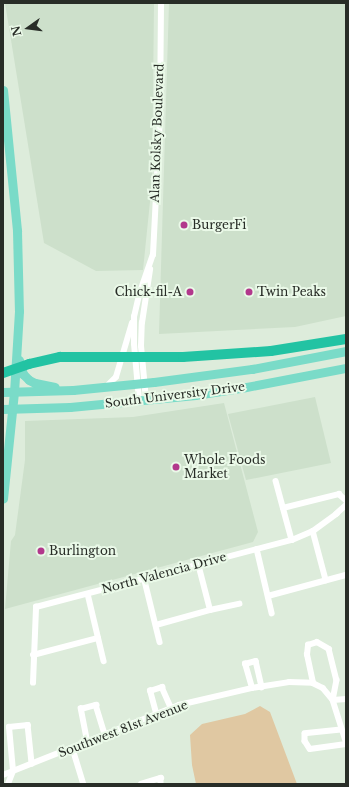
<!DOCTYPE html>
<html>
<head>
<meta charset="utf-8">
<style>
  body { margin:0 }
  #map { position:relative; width:349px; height:787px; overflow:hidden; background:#ddecdb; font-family:"Libre Baskerville",serif }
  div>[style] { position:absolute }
  .built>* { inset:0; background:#cde0cb }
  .green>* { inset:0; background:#e0c8a2 }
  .street>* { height:5.5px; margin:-2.75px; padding:0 2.75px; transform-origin:2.75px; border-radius:2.75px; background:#fff }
  .primary>* { height:9px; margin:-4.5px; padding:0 4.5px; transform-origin:4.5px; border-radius:4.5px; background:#7adbc8 }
  .highway>* { height:10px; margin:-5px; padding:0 5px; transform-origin:5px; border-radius:5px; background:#22c3a3 }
  .dots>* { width:11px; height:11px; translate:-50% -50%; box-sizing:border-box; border:2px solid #eaf9e8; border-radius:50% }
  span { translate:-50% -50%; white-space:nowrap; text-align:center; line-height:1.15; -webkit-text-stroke:4px #eaf9e8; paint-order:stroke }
  .street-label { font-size:12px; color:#282d27 }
  .poi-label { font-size:12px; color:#282d27 }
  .left { translate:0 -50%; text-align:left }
  .right { translate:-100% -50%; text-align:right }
  .frame { position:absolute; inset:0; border:4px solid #282d27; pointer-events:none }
  .north { position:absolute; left:8px; top:8px; width:40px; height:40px; -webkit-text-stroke:3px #eaf9e8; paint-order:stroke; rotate:256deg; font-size:11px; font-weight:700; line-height:16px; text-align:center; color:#282d27 }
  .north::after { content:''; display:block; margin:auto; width:14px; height:18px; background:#282d27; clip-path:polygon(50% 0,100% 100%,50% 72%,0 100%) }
</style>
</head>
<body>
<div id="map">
  <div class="built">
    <i style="clip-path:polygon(5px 3px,154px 3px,152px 182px,143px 270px,96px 271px,44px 243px)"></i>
    <i style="clip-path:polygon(169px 3px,346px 3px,346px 316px,295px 327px,159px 334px)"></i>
    <i style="clip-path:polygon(315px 397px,331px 463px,246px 480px,228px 414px)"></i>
    <i style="clip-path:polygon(224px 403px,258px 532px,253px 542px,5px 609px,11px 541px,15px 535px,25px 460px,25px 421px,133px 417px)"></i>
  </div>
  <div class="green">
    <i style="clip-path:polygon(260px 706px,270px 712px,297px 784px,196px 784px,192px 765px,190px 735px,202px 724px,245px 714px)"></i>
  </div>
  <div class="street">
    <i style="left:108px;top:385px;width:11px;rotate:-45deg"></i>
    <i style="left:116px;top:377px;width:56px;rotate:-73.5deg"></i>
    <i style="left:139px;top:400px;width:56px;rotate:-95.1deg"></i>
    <i style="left:134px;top:344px;width:27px;rotate:-90deg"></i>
    <i style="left:134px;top:317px;width:26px;rotate:-77deg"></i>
    <i style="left:140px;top:292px;width:39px;rotate:-71deg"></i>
    <i style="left:153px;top:255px;width:137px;rotate:-87.1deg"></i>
    <i style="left:160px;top:118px;width:115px;rotate:-89.5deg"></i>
    <i style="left:146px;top:400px;width:54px;rotate:-95.3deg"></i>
    <i style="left:141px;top:346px;width:23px;rotate:-88deg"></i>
    <i style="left:142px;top:323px;width:54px;rotate:-81.4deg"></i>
    <i style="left:276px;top:481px;width:61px;rotate:74.8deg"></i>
    <i style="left:283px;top:508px;width:58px;rotate:-14deg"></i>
    <i style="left:339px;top:494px;width:9px;rotate:41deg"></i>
    <i style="left:313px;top:531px;width:51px;rotate:75.1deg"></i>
    <i style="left:257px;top:549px;width:66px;rotate:76.8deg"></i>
    <i style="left:144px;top:577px;width:67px;rotate:76.2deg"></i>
    <i style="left:88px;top:594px;width:69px;rotate:76.6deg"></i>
    <i style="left:268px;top:596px;width:81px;rotate:-15.1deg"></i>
    <i style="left:210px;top:610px;width:30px;rotate:-12deg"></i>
    <i style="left:156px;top:625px;width:56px;rotate:-15.5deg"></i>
    <i style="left:210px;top:610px;width:48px;rotate:-104.6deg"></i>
    <i style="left:33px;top:655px;width:67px;rotate:-14.7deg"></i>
    <i style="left:33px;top:683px;width:76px;rotate:-87.7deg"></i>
    <i style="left:36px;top:607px;width:265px;rotate:-14.7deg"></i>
    <i style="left:292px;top:540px;width:23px;rotate:-23deg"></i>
    <i style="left:313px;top:531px;width:29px;rotate:-36deg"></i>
    <i style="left:336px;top:514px;width:13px;rotate:-42deg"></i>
    <i style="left:313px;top:683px;width:29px;rotate:-102deg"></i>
    <i style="left:307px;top:655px;width:10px;rotate:-84deg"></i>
    <i style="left:308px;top:645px;width:9px;rotate:-18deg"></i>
    <i style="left:317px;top:642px;width:14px;rotate:30deg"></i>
    <i style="left:329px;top:649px;width:32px;rotate:76deg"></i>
    <i style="left:337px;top:680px;width:20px;rotate:101deg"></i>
    <i style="left:333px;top:700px;width:43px;rotate:72.4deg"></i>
    <i style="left:252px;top:688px;width:25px;rotate:-106deg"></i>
    <i style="left:245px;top:664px;width:11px;rotate:-15deg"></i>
    <i style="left:256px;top:661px;width:27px;rotate:77deg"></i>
    <i style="left:156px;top:713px;width:23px;rotate:-105deg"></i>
    <i style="left:150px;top:691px;width:13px;rotate:-18deg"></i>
    <i style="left:162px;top:687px;width:22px;rotate:66deg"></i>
    <i style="left:341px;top:730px;width:36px;rotate:174deg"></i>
    <i style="left:305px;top:734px;width:7px;rotate:90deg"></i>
    <i style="left:305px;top:741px;width:9px;rotate:58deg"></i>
    <i style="left:310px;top:749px;width:36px;rotate:-8deg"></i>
    <i style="left:87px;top:741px;width:33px;rotate:-101deg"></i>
    <i style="left:81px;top:709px;width:16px;rotate:-15deg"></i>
    <i style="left:96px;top:705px;width:30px;rotate:73deg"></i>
    <i style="left:73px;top:749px;width:37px;rotate:73deg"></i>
    <i style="left:3px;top:775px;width:189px;rotate:-21.7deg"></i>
    <i style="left:179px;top:705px;width:75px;rotate:-13.1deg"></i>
    <i style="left:252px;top:688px;width:37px;rotate:-9deg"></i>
    <i style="left:289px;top:682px;width:24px;rotate:2deg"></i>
    <i style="left:313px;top:683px;width:11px;rotate:27deg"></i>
    <i style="left:323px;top:688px;width:16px;rotate:50deg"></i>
    <i style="left:333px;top:700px;width:13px;rotate:-4deg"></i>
    <i style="left:8px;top:784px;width:14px;rotate:-69deg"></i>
    <i style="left:13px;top:771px;width:44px;rotate:-95.2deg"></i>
    <i style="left:9px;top:727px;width:19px;rotate:-6deg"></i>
    <i style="left:28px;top:725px;width:39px;rotate:84deg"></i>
    <i style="left:141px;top:784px;width:21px;rotate:-17deg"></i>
    <i style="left:161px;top:778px;width:6px;rotate:90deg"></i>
  </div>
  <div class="primary">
    <i style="left:3px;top:90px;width:142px;rotate:84.3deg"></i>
    <i style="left:17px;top:231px;width:80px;rotate:88.6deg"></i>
    <i style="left:19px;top:311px;width:81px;rotate:93.5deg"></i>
    <i style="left:14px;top:392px;width:107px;rotate:95.9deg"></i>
    <i style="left:19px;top:360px;width:15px;rotate:74deg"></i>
    <i style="left:23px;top:374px;width:8px;rotate:45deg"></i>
    <i style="left:29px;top:380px;width:7px;rotate:27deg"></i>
    <i style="left:35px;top:383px;width:20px;rotate:11deg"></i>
    <i style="left:3px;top:392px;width:70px;rotate:-1.6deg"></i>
    <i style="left:73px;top:390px;width:81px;rotate:-5.6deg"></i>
    <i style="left:154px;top:382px;width:99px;rotate:-7.6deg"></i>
    <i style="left:252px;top:369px;width:96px;rotate:-10.8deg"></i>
    <i style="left:3px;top:409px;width:67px;rotate:-1.7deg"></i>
    <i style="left:70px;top:407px;width:126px;rotate:-5.5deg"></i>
    <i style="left:195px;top:395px;width:47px;rotate:-8.7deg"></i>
    <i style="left:241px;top:388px;width:107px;rotate:-10.8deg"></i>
  </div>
  <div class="highway">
    <i style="left:3px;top:373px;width:28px;rotate:-19deg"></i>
    <i style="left:29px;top:364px;width:32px;rotate:-13deg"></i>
    <i style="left:60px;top:357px;width:123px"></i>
    <i style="left:183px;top:357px;width:88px;rotate:-3.9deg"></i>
    <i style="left:271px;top:351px;width:76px;rotate:-9.1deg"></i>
  </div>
  <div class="dots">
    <i style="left:184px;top:225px;background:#b2388c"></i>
    <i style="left:190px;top:292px;background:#b2388c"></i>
    <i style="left:249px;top:292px;background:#b2388c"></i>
    <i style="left:176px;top:467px;background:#b2388c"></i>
    <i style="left:41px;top:551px;background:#b2388c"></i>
  </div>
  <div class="street-label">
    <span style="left:157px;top:133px;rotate:-88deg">Alan Kolsky Boulevard</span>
    <span style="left:175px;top:395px;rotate:-7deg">South University Drive</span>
    <span style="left:164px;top:573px;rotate:-15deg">North Valencia Drive</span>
    <span style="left:123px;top:729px;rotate:-21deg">Southwest 81st Avenue</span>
  </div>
  <div class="poi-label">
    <span class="left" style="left:192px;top:225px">BurgerFi</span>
    <span class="right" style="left:182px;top:292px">Chick-fil-A</span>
    <span class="left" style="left:257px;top:292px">Twin Peaks</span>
    <span class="left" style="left:184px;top:467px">Whole Foods<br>Market</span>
    <span class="left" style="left:49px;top:551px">Burlington</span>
  </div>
  <div class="frame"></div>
  <div class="north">N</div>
</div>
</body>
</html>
